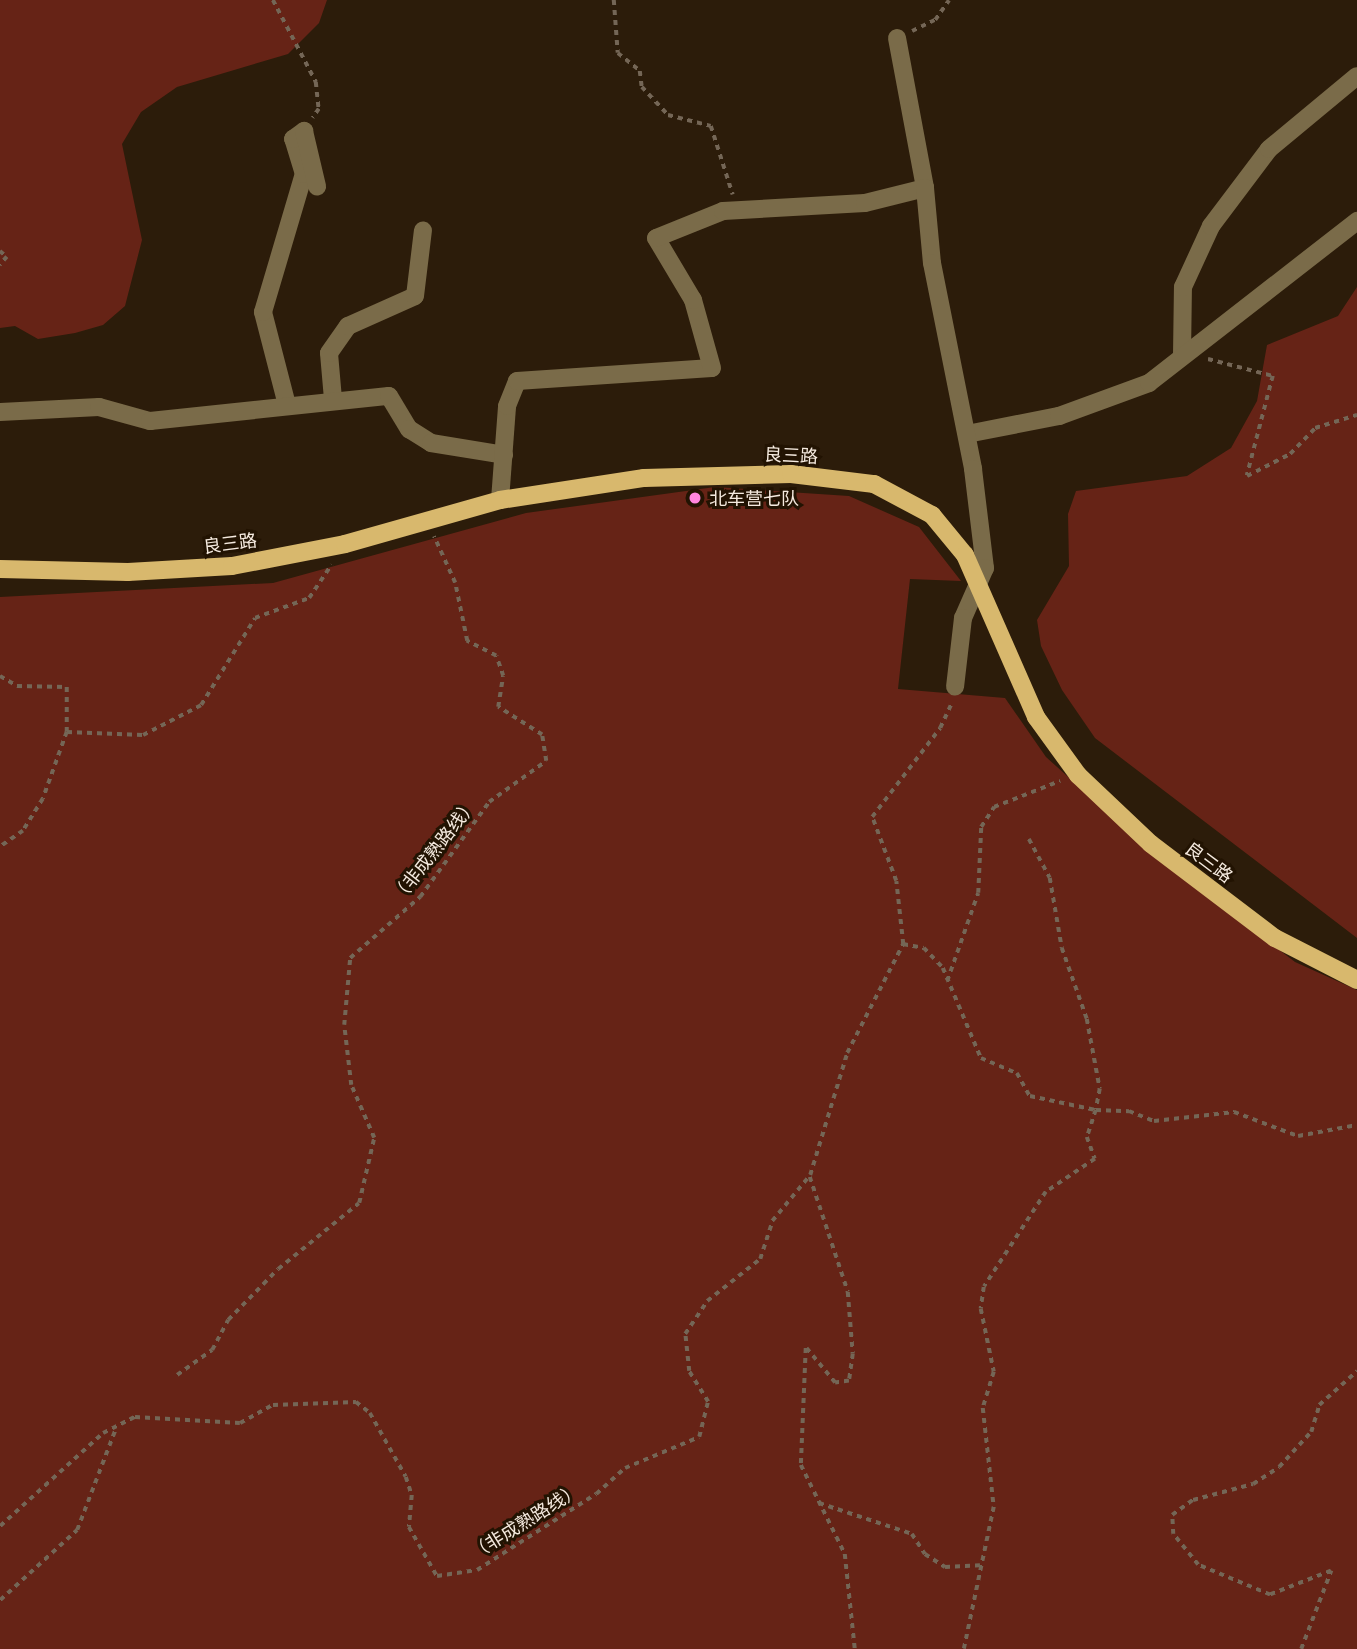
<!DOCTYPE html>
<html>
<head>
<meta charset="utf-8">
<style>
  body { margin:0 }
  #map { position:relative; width:1357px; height:1649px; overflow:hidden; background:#2c1c0a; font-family:Barlow,"Noto Sans SC",sans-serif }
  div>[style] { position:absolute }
  .green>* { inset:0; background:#662316 }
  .path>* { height:3.5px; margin-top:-1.75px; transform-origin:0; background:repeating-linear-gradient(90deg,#746656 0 5px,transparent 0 10px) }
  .minor>* { height:18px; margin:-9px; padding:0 9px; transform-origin:9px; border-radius:9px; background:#7a6b49 }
  .major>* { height:18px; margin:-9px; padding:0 9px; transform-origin:9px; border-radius:9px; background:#d8b86d }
  .dots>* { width:19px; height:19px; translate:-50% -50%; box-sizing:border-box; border:4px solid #221302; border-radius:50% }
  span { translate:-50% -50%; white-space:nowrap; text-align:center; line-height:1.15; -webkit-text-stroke:6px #221302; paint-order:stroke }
  .street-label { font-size:18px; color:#f5eadf }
  .poi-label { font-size:18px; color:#f5eadf }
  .left { translate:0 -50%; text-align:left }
</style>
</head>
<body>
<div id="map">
  <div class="green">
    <i style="clip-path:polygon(0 0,327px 0,319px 23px,288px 54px,177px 87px,141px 112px,122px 144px,142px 240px,125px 306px,103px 325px,75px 333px,38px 339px,15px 326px,0 328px)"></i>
    <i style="clip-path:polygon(1357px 287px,1357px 938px,1095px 738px,1062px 690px,1041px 646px,1037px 620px,1069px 566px,1068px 514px,1076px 491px,1187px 476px,1231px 448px,1257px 401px,1267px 345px,1338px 316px)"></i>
    <i style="clip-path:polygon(715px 487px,849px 496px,919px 527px,961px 581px,910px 579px,898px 689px,1005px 698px,1046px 757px,1146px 847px,1295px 962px,1357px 990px,1357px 1649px,0 1649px,0 597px,273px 583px,526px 513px)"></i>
  </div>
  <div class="path">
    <i style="left:273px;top:0;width:93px;rotate:62.3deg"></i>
    <i style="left:316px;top:82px;width:27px;rotate:84deg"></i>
    <i style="left:319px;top:109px;width:11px;rotate:124deg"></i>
    <i style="left:614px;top:0;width:53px;rotate:85.7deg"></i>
    <i style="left:618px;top:53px;width:28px;rotate:39deg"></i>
    <i style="left:640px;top:71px;width:16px;rotate:83deg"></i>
    <i style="left:642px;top:87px;width:38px;rotate:47deg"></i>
    <i style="left:668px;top:115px;width:44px;rotate:14.3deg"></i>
    <i style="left:711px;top:126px;width:72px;rotate:72.3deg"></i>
    <i style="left:912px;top:31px;width:25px;rotate:-26deg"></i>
    <i style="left:935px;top:20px;width:24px;rotate:-55deg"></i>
    <i style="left:0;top:251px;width:9px;rotate:41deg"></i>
    <i style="left:7px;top:257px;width:11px;rotate:131deg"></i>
    <i style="left:1208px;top:359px;width:67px;rotate:14.7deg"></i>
    <i style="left:1273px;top:376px;width:103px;rotate:104.6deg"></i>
    <i style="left:1247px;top:476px;width:48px;rotate:-27.1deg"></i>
    <i style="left:1290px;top:454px;width:36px;rotate:-46deg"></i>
    <i style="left:1315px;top:428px;width:44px;rotate:-17.2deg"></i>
    <i style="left:0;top:676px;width:20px;rotate:30deg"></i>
    <i style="left:17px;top:686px;width:50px;rotate:1.1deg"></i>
    <i style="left:67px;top:687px;width:45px;rotate:90deg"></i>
    <i style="left:67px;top:732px;width:71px;rotate:109.7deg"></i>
    <i style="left:43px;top:799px;width:38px;rotate:122deg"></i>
    <i style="left:23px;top:831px;width:28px;rotate:145deg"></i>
    <i style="left:67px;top:732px;width:76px;rotate:2.3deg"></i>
    <i style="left:143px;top:735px;width:65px;rotate:-27.3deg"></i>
    <i style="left:201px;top:705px;width:102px;rotate:-58.2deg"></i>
    <i style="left:255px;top:618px;width:58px;rotate:-20.3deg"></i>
    <i style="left:309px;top:598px;width:40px;rotate:-56deg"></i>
    <i style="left:1029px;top:839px;width:44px;rotate:61.7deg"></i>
    <i style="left:1050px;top:878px;width:71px;rotate:80.3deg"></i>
    <i style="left:1062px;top:948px;width:75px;rotate:70.6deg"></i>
    <i style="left:1087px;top:1019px;width:71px;rotate:79.5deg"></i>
    <i style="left:1100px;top:1089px;width:21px;rotate:101deg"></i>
    <i style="left:1096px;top:1110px;width:33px;rotate:2deg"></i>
    <i style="left:1129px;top:1111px;width:27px;rotate:22deg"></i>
    <i style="left:1154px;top:1121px;width:81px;rotate:-6.4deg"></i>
    <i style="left:1234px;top:1112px;width:68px;rotate:20.6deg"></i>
    <i style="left:1298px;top:1136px;width:60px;rotate:-10.6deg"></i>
    <i style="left:903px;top:944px;width:21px;rotate:11deg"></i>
    <i style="left:924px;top:948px;width:28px;rotate:46deg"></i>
    <i style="left:943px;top:968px;width:98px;rotate:67.1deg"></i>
    <i style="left:981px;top:1058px;width:39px;rotate:23deg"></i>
    <i style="left:1017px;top:1073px;width:26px;rotate:61deg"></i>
    <i style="left:1030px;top:1096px;width:67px;rotate:12deg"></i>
    <i style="left:1096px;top:1110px;width:28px;rotate:108deg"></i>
    <i style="left:1087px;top:1137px;width:23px;rotate:70deg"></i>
    <i style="left:1095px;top:1159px;width:59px;rotate:146deg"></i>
    <i style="left:1046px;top:1192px;width:113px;rotate:123.1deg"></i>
    <i style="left:984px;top:1287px;width:22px;rotate:98deg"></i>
    <i style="left:981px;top:1309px;width:64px;rotate:78.3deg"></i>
    <i style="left:994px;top:1372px;width:38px;rotate:107deg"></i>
    <i style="left:983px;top:1408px;width:100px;rotate:83.7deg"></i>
    <i style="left:994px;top:1507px;width:145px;rotate:101.9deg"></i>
    <i style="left:903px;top:944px;width:63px;rotate:-96.3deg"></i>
    <i style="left:896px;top:881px;width:68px;rotate:-110.6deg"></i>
    <i style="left:872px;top:817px;width:112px;rotate:-52.6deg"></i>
    <i style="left:940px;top:728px;width:26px;rotate:-65deg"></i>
    <i style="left:947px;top:981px;width:93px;rotate:-70.6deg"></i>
    <i style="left:978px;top:893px;width:66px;rotate:-87.4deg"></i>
    <i style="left:981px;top:827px;width:24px;rotate:-57deg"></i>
    <i style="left:994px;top:807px;width:71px;rotate:-21.5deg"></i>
    <i style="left:810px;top:1177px;width:121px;rotate:71.7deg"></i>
    <i style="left:848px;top:1292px;width:62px;rotate:85.4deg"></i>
    <i style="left:853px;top:1354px;width:27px;rotate:98deg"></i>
    <i style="left:849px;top:1381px;width:14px;rotate:172deg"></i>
    <i style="left:835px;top:1383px;width:45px;rotate:-129.6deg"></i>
    <i style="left:806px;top:1348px;width:117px;rotate:92.4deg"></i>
    <i style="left:801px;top:1465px;width:99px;rotate:63.7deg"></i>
    <i style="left:845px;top:1554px;width:96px;rotate:84deg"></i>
    <i style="left:177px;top:1375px;width:43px;rotate:-35.5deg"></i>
    <i style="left:212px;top:1350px;width:34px;rotate:-62deg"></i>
    <i style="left:228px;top:1320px;width:71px;rotate:-45.6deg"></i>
    <i style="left:278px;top:1269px;width:104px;rotate:-39.2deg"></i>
    <i style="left:359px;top:1203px;width:67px;rotate:-77deg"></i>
    <i style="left:374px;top:1138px;width:58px;rotate:-113.5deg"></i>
    <i style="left:351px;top:1085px;width:60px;rotate:-96.7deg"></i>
    <i style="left:344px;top:1025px;width:67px;rotate:-84.9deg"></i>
    <i style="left:350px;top:958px;width:93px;rotate:-41.1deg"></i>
    <i style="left:420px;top:897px;width:117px;rotate:-54deg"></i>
    <i style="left:489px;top:802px;width:70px;rotate:-35.7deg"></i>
    <i style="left:546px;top:761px;width:26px;rotate:-99deg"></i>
    <i style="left:542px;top:735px;width:52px;rotate:-147.5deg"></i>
    <i style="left:498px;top:707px;width:31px;rotate:-81deg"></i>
    <i style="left:503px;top:676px;width:21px;rotate:-109deg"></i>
    <i style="left:496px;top:656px;width:33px;rotate:-153deg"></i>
    <i style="left:467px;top:641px;width:59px;rotate:-101.7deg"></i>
    <i style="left:455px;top:583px;width:51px;rotate:-114.5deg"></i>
    <i style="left:819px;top:1503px;width:98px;rotate:18.4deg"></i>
    <i style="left:912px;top:1534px;width:24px;rotate:57deg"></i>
    <i style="left:925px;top:1554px;width:24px;rotate:33deg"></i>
    <i style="left:945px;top:1567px;width:35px;rotate:-3deg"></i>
    <i style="left:0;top:1526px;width:139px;rotate:-42.1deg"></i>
    <i style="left:103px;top:1433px;width:36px;rotate:-27deg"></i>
    <i style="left:135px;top:1417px;width:105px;rotate:3.3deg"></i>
    <i style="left:240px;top:1423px;width:38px;rotate:-29deg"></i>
    <i style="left:273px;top:1405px;width:83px;rotate:-2.1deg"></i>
    <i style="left:356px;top:1402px;width:18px;rotate:38deg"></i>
    <i style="left:370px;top:1413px;width:73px;rotate:60.6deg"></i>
    <i style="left:406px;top:1477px;width:19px;rotate:72deg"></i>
    <i style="left:412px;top:1495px;width:32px;rotate:95deg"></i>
    <i style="left:409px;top:1527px;width:56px;rotate:60.3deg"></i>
    <i style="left:437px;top:1576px;width:40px;rotate:-8.5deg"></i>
    <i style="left:477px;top:1570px;width:141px;rotate:-32.6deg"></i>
    <i style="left:596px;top:1494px;width:39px;rotate:-42deg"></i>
    <i style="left:625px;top:1468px;width:80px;rotate:-22.7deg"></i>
    <i style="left:699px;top:1437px;width:36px;rotate:-76deg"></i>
    <i style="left:708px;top:1402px;width:36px;rotate:-122deg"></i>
    <i style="left:689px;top:1371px;width:37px;rotate:-96deg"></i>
    <i style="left:685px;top:1334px;width:40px;rotate:-56deg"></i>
    <i style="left:707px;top:1301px;width:68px;rotate:-38.4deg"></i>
    <i style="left:760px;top:1259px;width:40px;rotate:-72deg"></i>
    <i style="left:772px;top:1221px;width:60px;rotate:-50.4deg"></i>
    <i style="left:810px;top:1175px;width:127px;rotate:-73.1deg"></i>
    <i style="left:847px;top:1053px;width:123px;rotate:-62.8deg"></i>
    <i style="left:0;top:1600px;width:104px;rotate:-42.3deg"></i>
    <i style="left:77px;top:1530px;width:109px;rotate:-69.1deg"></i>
    <i style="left:1301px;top:1649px;width:84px;rotate:-69deg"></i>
    <i style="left:1331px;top:1571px;width:66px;rotate:158.5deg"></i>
    <i style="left:1270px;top:1595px;width:78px;rotate:-157.4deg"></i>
    <i style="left:1198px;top:1565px;width:40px;rotate:-129deg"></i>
    <i style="left:1173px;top:1534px;width:19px;rotate:-93deg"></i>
    <i style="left:1172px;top:1515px;width:26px;rotate:-36deg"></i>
    <i style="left:1193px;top:1500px;width:62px;rotate:-14.9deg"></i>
    <i style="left:1253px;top:1484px;width:31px;rotate:-33deg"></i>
    <i style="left:1279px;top:1467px;width:47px;rotate:-47.6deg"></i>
    <i style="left:1311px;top:1432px;width:28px;rotate:-73deg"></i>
    <i style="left:1319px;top:1405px;width:51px;rotate:-41.8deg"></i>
  </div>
  <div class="minor">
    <i style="left:897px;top:38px;width:153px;rotate:79.4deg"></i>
    <i style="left:1182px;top:355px;width:68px;rotate:-89.2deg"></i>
    <i style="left:1183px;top:287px;width:67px;rotate:-65.3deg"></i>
    <i style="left:1211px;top:226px;width:96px;rotate:-53deg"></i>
    <i style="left:1269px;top:149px;width:114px;rotate:-39.7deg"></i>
    <i style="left:333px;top:399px;width:46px;rotate:-95deg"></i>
    <i style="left:329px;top:353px;width:33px;rotate:-55deg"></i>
    <i style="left:348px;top:326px;width:73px;rotate:-24.1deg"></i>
    <i style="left:415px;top:296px;width:66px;rotate:-83.1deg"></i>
    <i style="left:287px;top:405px;width:96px;rotate:-104.5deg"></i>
    <i style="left:263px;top:312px;width:144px;rotate:-73.5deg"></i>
    <i style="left:304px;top:174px;width:37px;rotate:-107deg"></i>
    <i style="left:293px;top:139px;width:14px;rotate:-36deg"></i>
    <i style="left:304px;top:131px;width:57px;rotate:76.7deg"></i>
    <i style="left:0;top:412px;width:99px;rotate:-2.9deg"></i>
    <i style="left:99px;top:407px;width:53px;rotate:15.4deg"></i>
    <i style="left:150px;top:421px;width:240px;rotate:-6deg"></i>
    <i style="left:389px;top:396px;width:39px;rotate:59deg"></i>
    <i style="left:409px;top:429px;width:26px;rotate:32deg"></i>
    <i style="left:431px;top:443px;width:74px;rotate:9.3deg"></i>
    <i style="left:967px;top:434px;width:94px;rotate:-11.1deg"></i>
    <i style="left:1059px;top:416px;width:96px;rotate:-20.1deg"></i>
    <i style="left:1149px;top:383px;width:264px;rotate:-37.9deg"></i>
    <i style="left:500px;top:500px;width:94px;rotate:-85.7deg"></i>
    <i style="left:507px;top:406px;width:27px;rotate:-68deg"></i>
    <i style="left:517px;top:381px;width:195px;rotate:-3.8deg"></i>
    <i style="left:712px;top:368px;width:71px;rotate:-105.6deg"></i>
    <i style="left:693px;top:300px;width:72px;rotate:-120.8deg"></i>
    <i style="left:656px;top:238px;width:72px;rotate:-21.9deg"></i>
    <i style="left:723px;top:211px;width:142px;rotate:-3.2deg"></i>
    <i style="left:865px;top:203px;width:62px;rotate:-14deg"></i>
    <i style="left:925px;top:188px;width:75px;rotate:84.7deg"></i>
    <i style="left:932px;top:263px;width:210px;rotate:78.7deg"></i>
    <i style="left:973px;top:469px;width:100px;rotate:83.1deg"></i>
    <i style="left:985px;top:568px;width:55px;rotate:113.7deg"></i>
    <i style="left:963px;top:618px;width:69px;rotate:96.6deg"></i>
  </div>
  <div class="major">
    <i style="left:0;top:569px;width:128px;rotate:1.3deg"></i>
    <i style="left:128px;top:572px;width:104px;rotate:-3.3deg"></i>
    <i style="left:232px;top:566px;width:115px;rotate:-11deg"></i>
    <i style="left:345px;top:544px;width:161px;rotate:-15.8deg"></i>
    <i style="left:500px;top:500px;width:146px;rotate:-8.7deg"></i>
    <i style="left:644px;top:478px;width:147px;rotate:-1.6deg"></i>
    <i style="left:791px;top:474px;width:84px;rotate:6.9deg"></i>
    <i style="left:874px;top:484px;width:66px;rotate:28.1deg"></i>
    <i style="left:932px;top:515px;width:52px;rotate:50.5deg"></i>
    <i style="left:965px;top:555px;width:177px;rotate:66.3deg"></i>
    <i style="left:1036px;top:717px;width:72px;rotate:54.1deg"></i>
    <i style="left:1078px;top:775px;width:100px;rotate:43.4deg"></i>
    <i style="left:1151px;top:844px;width:156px;rotate:37.2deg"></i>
    <i style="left:1275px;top:938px;width:92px;rotate:27.1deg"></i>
  </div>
  <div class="dots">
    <i style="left:695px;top:498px;background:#ff85de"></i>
  </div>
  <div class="street-label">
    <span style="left:791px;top:455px;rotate:3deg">良三路</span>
    <span style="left:230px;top:543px;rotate:-7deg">良三路</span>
    <span style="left:434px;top:850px;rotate:-52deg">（非成熟路线）</span>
    <span style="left:1209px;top:862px;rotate:37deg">良三路</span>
    <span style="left:525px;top:1521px;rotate:-32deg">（非成熟路线）</span>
  </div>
  <div class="poi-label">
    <span class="left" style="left:709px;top:498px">北车营七队</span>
  </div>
</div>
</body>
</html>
